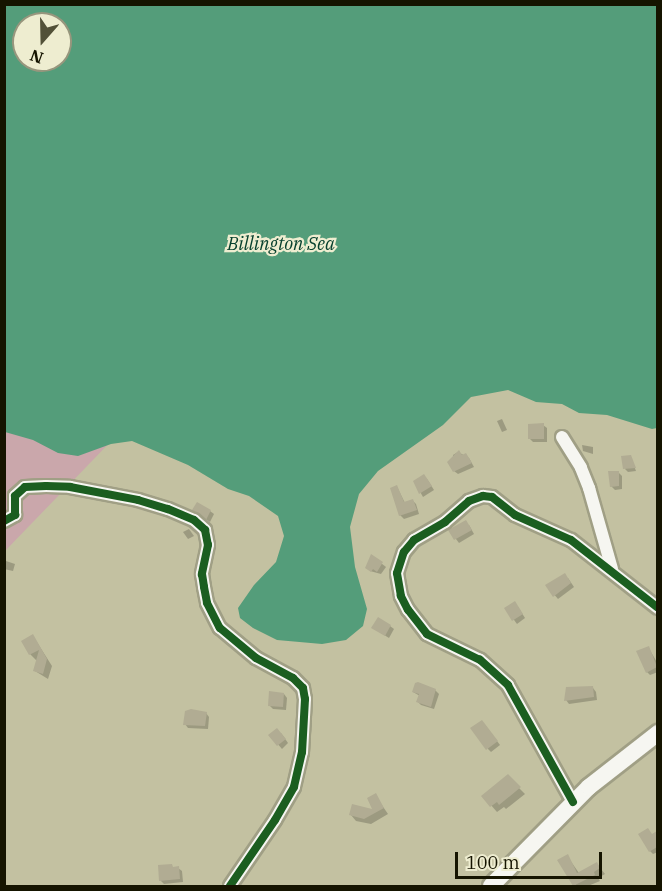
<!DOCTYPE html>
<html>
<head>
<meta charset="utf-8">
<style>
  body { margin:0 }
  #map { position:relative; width:662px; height:891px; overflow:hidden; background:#c3c1a1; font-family:"IBM Plex Serif",serif }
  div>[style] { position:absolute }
  .green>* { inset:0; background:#caa7ab }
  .water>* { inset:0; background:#549d7a }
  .shadow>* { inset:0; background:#0003 }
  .building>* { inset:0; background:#b1ac93 }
  .roads { filter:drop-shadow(2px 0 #a09f85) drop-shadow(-2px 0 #a09f85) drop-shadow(0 2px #a09f85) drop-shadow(0 -2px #a09f85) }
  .street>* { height:12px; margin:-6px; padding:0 6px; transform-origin:6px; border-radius:6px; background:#f6f6f1 }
  .secondary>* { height:16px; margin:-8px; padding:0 8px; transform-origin:8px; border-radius:8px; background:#f6f6f1 }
  .cycleway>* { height:8px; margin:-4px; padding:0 4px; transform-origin:4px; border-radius:4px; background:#1b5e20 }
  span { translate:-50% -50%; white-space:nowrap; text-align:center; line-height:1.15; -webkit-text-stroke:4.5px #eeedd0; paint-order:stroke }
  .water-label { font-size:18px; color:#07412e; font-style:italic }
  .frame { position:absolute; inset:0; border:6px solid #151400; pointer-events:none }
  .north { position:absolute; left:12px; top:12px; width:60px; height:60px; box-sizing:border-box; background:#eeedd0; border:2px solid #97967d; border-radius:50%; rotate:200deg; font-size:16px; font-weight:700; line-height:24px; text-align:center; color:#151400 }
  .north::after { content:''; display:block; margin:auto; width:21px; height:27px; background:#525138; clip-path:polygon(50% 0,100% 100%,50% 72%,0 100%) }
  .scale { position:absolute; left:455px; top:852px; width:147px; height:27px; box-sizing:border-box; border:3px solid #151400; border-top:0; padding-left:8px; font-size:18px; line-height:21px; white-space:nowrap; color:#151400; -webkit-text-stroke:4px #eeedd0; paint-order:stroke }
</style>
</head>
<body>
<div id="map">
  <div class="green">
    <i style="clip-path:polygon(5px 418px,119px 433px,5px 551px)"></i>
  </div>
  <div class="water">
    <i style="clip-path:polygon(evenodd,4px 5px,657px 5px,657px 428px,652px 429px,607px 415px,579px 413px,562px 404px,536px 402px,508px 390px,471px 397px,443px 425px,378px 471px,359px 494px,350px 527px,355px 567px,367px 609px,363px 626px,346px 640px,322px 644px,277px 640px,253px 628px,240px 618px,238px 608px,254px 585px,276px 562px,284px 536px,278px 516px,249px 496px,228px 489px,188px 465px,132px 441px,111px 444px,78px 456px,58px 453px,33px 440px,5px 432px,4px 5px,24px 24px,60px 24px,60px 60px,24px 60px,24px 24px)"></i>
  </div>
  <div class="shadow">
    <i style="clip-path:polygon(502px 419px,507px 430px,502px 432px,497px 421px)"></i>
    <i style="clip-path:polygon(543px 425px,547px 428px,547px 442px,533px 442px,530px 439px)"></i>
    <i style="clip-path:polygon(582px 445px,593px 447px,593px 454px,583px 451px)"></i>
    <i style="clip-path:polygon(458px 452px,469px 458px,474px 467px,458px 474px,454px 471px,453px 455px)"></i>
    <i style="clip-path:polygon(631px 458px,636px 471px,628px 472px,625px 469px)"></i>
    <i style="clip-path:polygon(618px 472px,622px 476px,622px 489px,615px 490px,611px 486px)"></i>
    <i style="clip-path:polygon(427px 479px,434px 490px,423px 497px,414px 481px)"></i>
    <i style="clip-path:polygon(397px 487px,405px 503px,412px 500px,416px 504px,419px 514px,404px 519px,400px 515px)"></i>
    <i style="clip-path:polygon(210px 511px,214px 514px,210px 522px,197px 513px)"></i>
    <i style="clip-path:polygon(469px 525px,474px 534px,459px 543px,450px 531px)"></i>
    <i style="clip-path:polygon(189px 529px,194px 536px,188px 539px,183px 532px)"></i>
    <i style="clip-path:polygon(372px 556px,386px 567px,381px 574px,370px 571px)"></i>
    <i style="clip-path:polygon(6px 561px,15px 564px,13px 571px,4px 569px)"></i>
    <i style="clip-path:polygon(568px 578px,574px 587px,558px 599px,547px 586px)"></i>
    <i style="clip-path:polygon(518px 607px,525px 618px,517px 624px,506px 609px)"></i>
    <i style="clip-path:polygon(390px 626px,394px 629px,389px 638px,373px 628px)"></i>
    <i style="clip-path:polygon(33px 636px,52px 666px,48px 679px,35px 671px,37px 661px,30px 654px)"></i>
    <i style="clip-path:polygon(648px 647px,658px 664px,658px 672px,650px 675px,647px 672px)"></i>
    <i style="clip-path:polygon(593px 688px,596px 692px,597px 700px,569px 704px,566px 700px)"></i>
    <i style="clip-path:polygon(435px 690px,439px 694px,434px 709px,421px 705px,418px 702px,420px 696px,413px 692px)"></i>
    <i style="clip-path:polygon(284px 694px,287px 698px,286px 710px,273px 709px,269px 705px)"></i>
    <i style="clip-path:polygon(206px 713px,209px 717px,208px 729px,188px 728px,185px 724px)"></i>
    <i style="clip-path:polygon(485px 725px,500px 745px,491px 752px,488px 749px)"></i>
    <i style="clip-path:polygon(281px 733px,288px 743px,282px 749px,270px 735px)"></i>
    <i style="clip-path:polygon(507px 776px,525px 794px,506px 809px,504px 807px,497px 812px,483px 796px)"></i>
    <i style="clip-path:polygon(375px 795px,388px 814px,371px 824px,356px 821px,351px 815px,374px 811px)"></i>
    <i style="clip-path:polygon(655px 834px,658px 852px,653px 854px,650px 851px,652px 835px)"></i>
    <i style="clip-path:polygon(567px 856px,579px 873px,597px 864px,605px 874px,598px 878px,600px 881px,588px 886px,576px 886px)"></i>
    <i style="clip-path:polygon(178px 868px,182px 871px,183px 882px,164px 884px,160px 880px)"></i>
  </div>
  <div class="building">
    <i style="clip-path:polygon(544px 423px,544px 439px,528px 439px,528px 424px)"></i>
    <i style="clip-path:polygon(459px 450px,462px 455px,466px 453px,472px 463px,453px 472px,447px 462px)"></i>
    <i style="clip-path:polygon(631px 455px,636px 468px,623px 469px,621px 456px)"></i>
    <i style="clip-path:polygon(608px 471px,619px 471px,619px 486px,610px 487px)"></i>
    <i style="clip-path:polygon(424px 474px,432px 486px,419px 494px,413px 481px)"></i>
    <i style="clip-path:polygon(397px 485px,404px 502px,413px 499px,417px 510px,399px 516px,390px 488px)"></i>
    <i style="clip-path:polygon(197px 502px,211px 510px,206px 520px,192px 510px)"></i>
    <i style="clip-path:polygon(466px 520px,472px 530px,454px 540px,448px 530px)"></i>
    <i style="clip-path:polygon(371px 554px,383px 562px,377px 572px,373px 569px,371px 572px,365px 568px)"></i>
    <i style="clip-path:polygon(565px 573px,571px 583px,553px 597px,545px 585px)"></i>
    <i style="clip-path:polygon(515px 601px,523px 614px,512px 621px,504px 608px)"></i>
    <i style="clip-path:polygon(378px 617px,391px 625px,385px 636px,371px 628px)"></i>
    <i style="clip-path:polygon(33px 634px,47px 659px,43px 674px,33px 671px,39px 650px,29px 655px,21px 641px)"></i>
    <i style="clip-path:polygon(649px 646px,657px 667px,646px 673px,636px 651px)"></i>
    <i style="clip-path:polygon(418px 682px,436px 689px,431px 707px,416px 702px,419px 694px,412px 692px,415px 683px)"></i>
    <i style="clip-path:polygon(593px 686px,594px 697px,564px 701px,566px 687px)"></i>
    <i style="clip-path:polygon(269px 691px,284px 693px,283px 707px,268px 706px)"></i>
    <i style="clip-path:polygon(191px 709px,207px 712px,205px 726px,183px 725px,185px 711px)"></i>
    <i style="clip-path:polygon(482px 720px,498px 741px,486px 750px,470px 728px)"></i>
    <i style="clip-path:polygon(277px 728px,286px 739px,277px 746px,268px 735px)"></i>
    <i style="clip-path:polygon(508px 774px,521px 787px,499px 805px,497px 802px,490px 807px,481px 796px)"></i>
    <i style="clip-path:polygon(376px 793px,384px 808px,364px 819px,349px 815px,352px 804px,372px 809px,367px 798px)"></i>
    <i style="clip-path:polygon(648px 828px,652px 834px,657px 831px,657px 847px,649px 852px,638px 834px)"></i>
    <i style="clip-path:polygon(568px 854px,577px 873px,597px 862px,600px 868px,594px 872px,595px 875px,573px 886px,557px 860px)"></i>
    <i style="clip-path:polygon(172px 864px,173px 867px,179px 866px,180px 879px,159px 881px,158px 865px)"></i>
  </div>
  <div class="roads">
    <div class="street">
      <i style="left:562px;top:437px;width:36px;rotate:58deg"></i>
      <i style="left:581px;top:468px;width:22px;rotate:68deg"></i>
      <i style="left:589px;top:488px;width:84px;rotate:74.1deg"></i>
      <i style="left:4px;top:521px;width:13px;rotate:-29deg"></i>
      <i style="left:15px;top:515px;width:19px;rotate:-90deg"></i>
      <i style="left:15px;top:496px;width:13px;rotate:-42deg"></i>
      <i style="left:25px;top:487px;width:21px;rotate:-3deg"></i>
      <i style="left:46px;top:486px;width:24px;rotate:2deg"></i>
      <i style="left:70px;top:487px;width:69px;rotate:10.8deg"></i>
      <i style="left:138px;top:500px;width:31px;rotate:17deg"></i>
      <i style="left:168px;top:509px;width:28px;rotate:23deg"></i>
      <i style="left:194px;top:520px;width:15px;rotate:42deg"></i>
      <i style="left:205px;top:530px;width:15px;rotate:79deg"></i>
      <i style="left:208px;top:545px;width:30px;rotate:102deg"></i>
      <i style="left:202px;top:574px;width:13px;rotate:81deg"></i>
      <i style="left:204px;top:587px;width:16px;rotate:79deg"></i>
      <i style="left:207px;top:603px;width:28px;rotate:63deg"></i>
      <i style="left:220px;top:628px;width:47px;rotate:39.8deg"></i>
      <i style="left:256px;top:658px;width:42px;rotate:28.4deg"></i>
      <i style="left:293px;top:678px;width:14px;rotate:45deg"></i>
      <i style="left:303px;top:688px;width:11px;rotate:80deg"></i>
      <i style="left:305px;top:699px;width:53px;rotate:93.2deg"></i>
      <i style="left:302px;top:752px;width:36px;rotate:103deg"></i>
      <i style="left:294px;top:787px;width:38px;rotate:120deg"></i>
      <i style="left:275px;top:820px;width:80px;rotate:124.3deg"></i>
      <i style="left:573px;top:802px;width:134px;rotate:-119.1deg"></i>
      <i style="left:508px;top:685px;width:38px;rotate:-138deg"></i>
      <i style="left:480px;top:660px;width:59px;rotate:-153.9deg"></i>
      <i style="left:427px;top:634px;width:31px;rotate:-128deg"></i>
      <i style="left:408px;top:610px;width:16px;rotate:-117deg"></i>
      <i style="left:401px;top:596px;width:23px;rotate:-100deg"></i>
      <i style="left:397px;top:573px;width:22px;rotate:-72deg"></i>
      <i style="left:404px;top:552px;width:16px;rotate:-50deg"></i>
      <i style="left:414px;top:540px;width:36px;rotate:-30deg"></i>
      <i style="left:445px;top:522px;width:32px;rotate:-41deg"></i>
      <i style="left:469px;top:501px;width:15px;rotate:-20deg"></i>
      <i style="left:483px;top:496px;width:9px;rotate:6deg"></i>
      <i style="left:492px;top:497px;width:29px;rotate:38deg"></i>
      <i style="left:515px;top:515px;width:61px;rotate:24.1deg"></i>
      <i style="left:571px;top:540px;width:110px;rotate:38deg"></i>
    </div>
    <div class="secondary">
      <i style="left:491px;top:886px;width:139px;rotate:-45.3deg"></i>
      <i style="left:589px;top:787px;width:88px;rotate:-38deg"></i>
    </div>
  </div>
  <div class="cycleway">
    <i style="left:4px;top:521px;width:13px;rotate:-29deg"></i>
    <i style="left:15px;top:515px;width:19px;rotate:-90deg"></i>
    <i style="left:15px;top:496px;width:13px;rotate:-42deg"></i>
    <i style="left:25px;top:487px;width:21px;rotate:-3deg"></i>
    <i style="left:46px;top:486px;width:24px;rotate:2deg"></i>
    <i style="left:70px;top:487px;width:69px;rotate:10.8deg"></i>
    <i style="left:138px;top:500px;width:31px;rotate:17deg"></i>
    <i style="left:168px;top:509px;width:28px;rotate:23deg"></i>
    <i style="left:194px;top:520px;width:15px;rotate:42deg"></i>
    <i style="left:205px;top:530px;width:15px;rotate:79deg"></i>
    <i style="left:208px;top:545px;width:30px;rotate:102deg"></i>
    <i style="left:202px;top:574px;width:13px;rotate:81deg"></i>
    <i style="left:204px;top:587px;width:16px;rotate:79deg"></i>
    <i style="left:207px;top:603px;width:28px;rotate:63deg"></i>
    <i style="left:220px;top:628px;width:47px;rotate:39.8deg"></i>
    <i style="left:256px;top:658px;width:42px;rotate:28.4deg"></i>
    <i style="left:293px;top:678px;width:14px;rotate:45deg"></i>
    <i style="left:303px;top:688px;width:11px;rotate:80deg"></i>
    <i style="left:305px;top:699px;width:53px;rotate:93.2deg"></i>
    <i style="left:302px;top:752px;width:36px;rotate:103deg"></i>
    <i style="left:294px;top:787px;width:38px;rotate:120deg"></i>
    <i style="left:275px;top:820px;width:80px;rotate:124.3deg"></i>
    <i style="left:573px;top:802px;width:134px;rotate:-119.1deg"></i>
    <i style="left:508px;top:685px;width:38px;rotate:-138deg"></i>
    <i style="left:480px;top:660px;width:59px;rotate:-153.9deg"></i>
    <i style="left:427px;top:634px;width:31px;rotate:-128deg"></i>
    <i style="left:408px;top:610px;width:16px;rotate:-117deg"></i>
    <i style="left:401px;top:596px;width:23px;rotate:-100deg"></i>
    <i style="left:397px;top:573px;width:22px;rotate:-72deg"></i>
    <i style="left:404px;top:552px;width:16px;rotate:-50deg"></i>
    <i style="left:414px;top:540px;width:36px;rotate:-30deg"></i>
    <i style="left:445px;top:522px;width:32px;rotate:-41deg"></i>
    <i style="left:469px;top:501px;width:15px;rotate:-20deg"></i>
    <i style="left:483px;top:496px;width:9px;rotate:6deg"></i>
    <i style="left:492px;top:497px;width:29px;rotate:38deg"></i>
    <i style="left:515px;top:515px;width:61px;rotate:24.1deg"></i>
    <i style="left:571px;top:540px;width:110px;rotate:38deg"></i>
  </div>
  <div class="water-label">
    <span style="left:281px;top:244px">Billington Sea</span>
  </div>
  <div class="frame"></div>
  <div class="north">N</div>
  <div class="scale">100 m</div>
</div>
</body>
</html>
